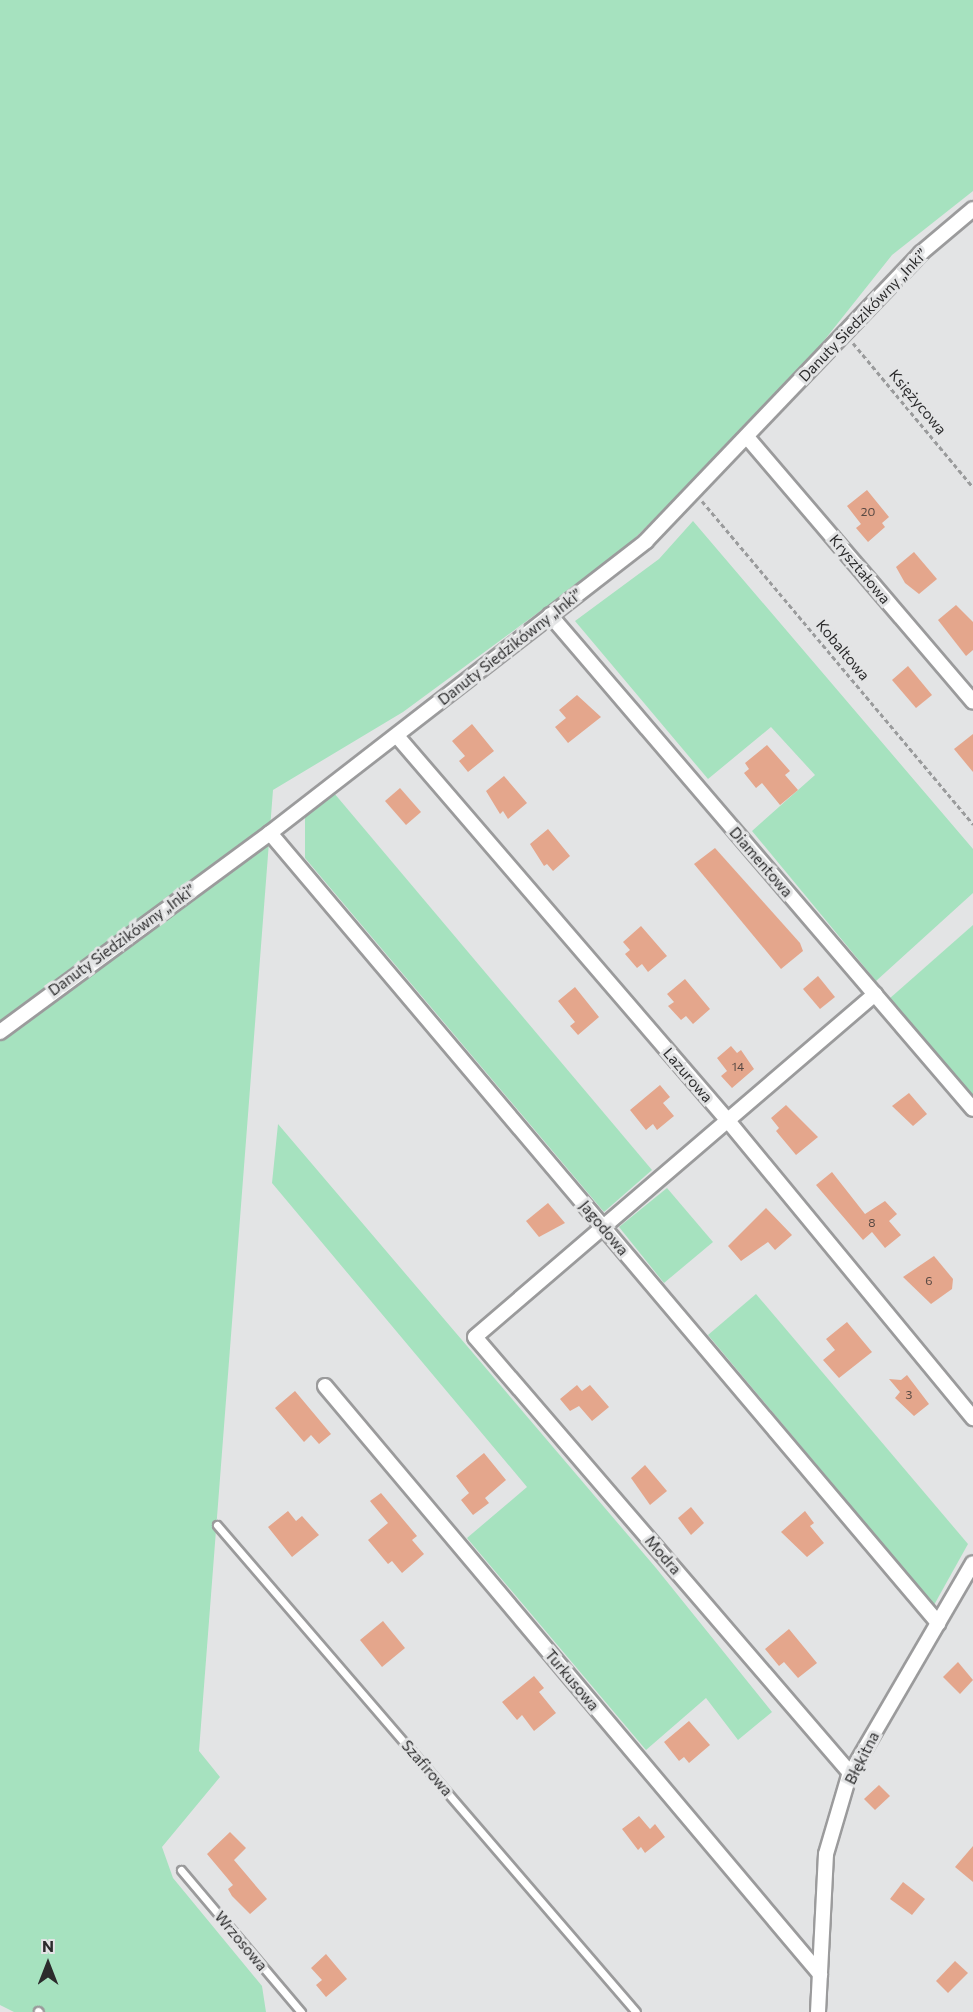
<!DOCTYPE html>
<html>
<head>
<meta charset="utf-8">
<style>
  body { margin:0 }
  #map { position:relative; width:973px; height:2012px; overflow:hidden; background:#e3e4e5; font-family:Commissioner,sans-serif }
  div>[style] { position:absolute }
  .green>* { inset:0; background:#a6e2bf }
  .building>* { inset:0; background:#e4a68c }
  .path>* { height:3px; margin-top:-1.5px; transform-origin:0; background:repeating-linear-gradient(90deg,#9a9b9c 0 4.5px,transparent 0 7.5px) }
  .roads { filter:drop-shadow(2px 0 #9b9b9c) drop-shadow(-2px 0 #9b9b9c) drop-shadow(0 2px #9b9b9c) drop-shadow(0 -2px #9b9b9c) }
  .lane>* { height:7px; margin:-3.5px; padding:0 3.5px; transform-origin:3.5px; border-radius:3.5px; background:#fff }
  .street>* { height:14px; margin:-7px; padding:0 7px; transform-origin:7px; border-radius:7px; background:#fff }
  span { translate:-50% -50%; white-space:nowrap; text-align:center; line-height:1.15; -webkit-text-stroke:6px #e3e4e5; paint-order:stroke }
  .number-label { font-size:12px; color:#594a44 }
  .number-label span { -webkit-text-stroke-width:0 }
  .street-label { font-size:15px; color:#2b2b2c }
  .north { position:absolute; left:18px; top:1934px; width:60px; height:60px; -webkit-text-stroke:4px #e3e4e5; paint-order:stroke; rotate:0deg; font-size:16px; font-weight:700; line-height:24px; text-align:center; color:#2b2b2c }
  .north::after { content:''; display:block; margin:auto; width:21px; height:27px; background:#2b2b2c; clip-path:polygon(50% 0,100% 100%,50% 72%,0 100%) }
</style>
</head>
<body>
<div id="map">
  <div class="green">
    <i style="clip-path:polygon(0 0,973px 0,973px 191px,892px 255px,795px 377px,622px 551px,403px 712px,273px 790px,199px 1751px,220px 1777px,162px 1847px,173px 1878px,262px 1986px,266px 2012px,14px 2012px,0 2005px)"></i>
    <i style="clip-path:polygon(693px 521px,973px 849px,973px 893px,876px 981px,752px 831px,815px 775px,771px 727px,708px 779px,575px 621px,659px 559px)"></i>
    <i style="clip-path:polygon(334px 793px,652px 1170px,604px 1212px,305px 858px,305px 816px)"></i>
    <i style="clip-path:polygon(973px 925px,973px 1096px,889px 999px)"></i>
    <i style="clip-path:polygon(278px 1124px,656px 1568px,772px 1712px,738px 1740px,706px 1698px,646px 1750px,467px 1538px,527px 1487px,272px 1183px)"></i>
    <i style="clip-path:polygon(667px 1188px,713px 1242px,664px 1283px,619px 1227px)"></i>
    <i style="clip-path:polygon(756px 1294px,968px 1544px,934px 1605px,708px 1335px)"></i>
  </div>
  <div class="building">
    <i style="clip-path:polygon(867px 490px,889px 517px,882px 523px,885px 527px,868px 542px,856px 528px,861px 524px,847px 506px)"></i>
    <i style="clip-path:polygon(914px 552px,937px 579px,919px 594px,905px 583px,896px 567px)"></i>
    <i style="clip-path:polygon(956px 605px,973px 622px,973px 650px,966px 656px,938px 620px)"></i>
    <i style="clip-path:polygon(908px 666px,932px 695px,916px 708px,892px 680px)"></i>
    <i style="clip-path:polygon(577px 695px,601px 717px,568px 743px,555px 727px,566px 718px,559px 710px)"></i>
    <i style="clip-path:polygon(472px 724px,494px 751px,468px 772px,459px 761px,465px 756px,452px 741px)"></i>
    <i style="clip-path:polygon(973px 734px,973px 772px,954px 749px)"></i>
    <i style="clip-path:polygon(767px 745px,790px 771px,785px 775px,798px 790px,780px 805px,762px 783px,756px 788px,744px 773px,749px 769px,745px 763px)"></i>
    <i style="clip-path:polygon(504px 776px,527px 803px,508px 819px,503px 811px,500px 814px,486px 791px)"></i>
    <i style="clip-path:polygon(400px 788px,421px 812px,406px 825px,385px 801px)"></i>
    <i style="clip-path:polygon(548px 829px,570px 856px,553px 871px,547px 864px,544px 866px,530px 844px)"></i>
    <i style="clip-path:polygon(715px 848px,800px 943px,803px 951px,781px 969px,694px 864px)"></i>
    <i style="clip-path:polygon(641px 926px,667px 956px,648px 972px,642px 964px,637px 968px,625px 954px,630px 950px,623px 942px)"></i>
    <i style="clip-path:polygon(818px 976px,835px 997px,820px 1009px,803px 989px)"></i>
    <i style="clip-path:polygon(685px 979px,710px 1009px,693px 1024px,686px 1016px,681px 1020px,668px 1006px,674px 1002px,667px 994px)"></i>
    <i style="clip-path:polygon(575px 987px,599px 1017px,578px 1035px,570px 1026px,575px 1022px,558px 1001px)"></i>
    <i style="clip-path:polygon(731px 1046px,737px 1053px,741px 1050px,754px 1069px,732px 1088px,721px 1076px,727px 1071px,717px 1058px)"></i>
    <i style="clip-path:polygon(660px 1085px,670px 1097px,663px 1103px,674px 1116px,657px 1130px,653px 1124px,646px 1130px,630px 1110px)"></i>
    <i style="clip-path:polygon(909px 1093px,927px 1114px,913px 1126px,892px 1106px)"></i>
    <i style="clip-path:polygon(786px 1105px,818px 1137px,796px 1155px,776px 1131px,779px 1128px,771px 1118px)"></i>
    <i style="clip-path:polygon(832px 1172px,865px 1214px,885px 1201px,897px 1214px,889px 1221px,901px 1235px,885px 1248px,872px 1232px,863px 1240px,816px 1185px)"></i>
    <i style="clip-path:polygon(548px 1203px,565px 1223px,539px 1237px,526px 1221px)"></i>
    <i style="clip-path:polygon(766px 1208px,792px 1235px,775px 1250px,768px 1242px,741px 1261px,728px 1246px)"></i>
    <i style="clip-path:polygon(934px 1256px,953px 1279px,952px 1289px,931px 1304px,903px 1277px)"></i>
    <i style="clip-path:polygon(847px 1322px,872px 1352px,839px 1378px,823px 1360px,835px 1350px,826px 1339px)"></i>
    <i style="clip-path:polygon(907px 1375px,929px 1404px,914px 1416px,895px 1398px,900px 1392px,889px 1379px,901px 1380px)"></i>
    <i style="clip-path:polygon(577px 1385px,582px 1391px,590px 1385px,609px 1407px,592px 1421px,579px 1406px,570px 1411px,560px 1399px)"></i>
    <i style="clip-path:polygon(295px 1391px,331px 1434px,319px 1444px,311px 1435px,304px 1442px,275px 1408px)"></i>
    <i style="clip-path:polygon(484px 1453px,506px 1480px,485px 1498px,489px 1503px,473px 1515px,461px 1500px,469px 1493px,456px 1476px)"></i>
    <i style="clip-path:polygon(645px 1465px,667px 1491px,650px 1505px,631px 1478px)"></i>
    <i style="clip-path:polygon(381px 1493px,417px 1536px,412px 1540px,424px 1554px,402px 1573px,392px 1561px,388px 1564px,368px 1540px,388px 1523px,370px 1501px)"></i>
    <i style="clip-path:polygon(691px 1507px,704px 1523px,691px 1535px,678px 1518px)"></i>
    <i style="clip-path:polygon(288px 1511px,296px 1521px,302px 1516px,319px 1535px,292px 1557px,268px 1527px)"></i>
    <i style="clip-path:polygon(805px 1511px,814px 1523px,810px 1526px,824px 1543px,807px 1557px,781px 1532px)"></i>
    <i style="clip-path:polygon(383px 1621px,405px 1648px,382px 1667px,360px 1640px)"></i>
    <i style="clip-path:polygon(789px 1629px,817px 1663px,798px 1678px,784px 1662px,779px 1666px,765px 1649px)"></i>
    <i style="clip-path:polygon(958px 1662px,973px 1680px,960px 1694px,943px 1677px)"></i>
    <i style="clip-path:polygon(534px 1676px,544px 1688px,539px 1692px,556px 1713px,534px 1731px,522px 1715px,517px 1720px,502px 1702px)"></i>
    <i style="clip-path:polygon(689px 1721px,710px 1745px,689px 1763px,684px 1757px,679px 1761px,664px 1742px)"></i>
    <i style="clip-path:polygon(879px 1785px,890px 1796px,875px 1810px,864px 1799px)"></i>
    <i style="clip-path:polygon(639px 1816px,650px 1829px,655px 1824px,665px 1837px,645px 1853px,641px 1847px,638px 1850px,622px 1829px)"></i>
    <i style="clip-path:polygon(230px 1832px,246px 1848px,234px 1860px,267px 1899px,250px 1914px,232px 1896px,228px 1889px,233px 1885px,207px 1854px)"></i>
    <i style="clip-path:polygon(973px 1846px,973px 1882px,955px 1867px)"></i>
    <i style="clip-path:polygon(903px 1882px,925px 1899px,912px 1915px,890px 1899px)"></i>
    <i style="clip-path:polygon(326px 1954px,347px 1979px,326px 1997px,316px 1985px,322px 1980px,311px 1968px)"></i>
    <i style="clip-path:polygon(955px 1961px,968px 1973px,948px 1993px,936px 1981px)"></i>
  </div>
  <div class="path">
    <i style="left:853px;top:343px;width:187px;rotate:50.2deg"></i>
    <i style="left:702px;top:501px;width:422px;rotate:50deg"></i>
  </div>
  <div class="roads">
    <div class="lane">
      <i style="left:217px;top:1525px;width:642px;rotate:49.29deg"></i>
      <i style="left:181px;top:1870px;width:186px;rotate:49.8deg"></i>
      <i style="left:38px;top:2011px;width:1px;rotate:45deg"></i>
    </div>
    <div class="street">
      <i style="left:747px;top:437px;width:348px;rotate:49.5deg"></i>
      <i style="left:550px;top:615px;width:650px;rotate:49.43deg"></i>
      <i style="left:397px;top:736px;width:509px;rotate:49.3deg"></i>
      <i style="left:729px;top:1122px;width:384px;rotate:50.5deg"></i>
      <i style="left:270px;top:833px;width:1035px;rotate:49.78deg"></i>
      <i style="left:0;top:1032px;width:335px;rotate:-36.4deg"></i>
      <i style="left:270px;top:833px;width:476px;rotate:-37.8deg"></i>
      <i style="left:646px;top:541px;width:398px;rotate:-46.3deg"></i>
      <i style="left:921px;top:253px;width:68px;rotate:-40.2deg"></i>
      <i style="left:325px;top:1386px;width:769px;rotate:49.91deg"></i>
      <i style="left:851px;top:1774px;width:576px;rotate:-130.71deg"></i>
      <i style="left:475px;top:1337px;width:527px;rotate:-40.61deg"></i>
      <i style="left:818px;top:2012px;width:158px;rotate:-87.1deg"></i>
      <i style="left:826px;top:1854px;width:81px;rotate:-73.6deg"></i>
      <i style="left:849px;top:1776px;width:246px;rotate:-59.8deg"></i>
    </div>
  </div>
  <div class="number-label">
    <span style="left:868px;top:512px">20</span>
    <span style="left:738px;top:1067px">14</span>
    <span style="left:872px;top:1223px">8</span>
    <span style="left:929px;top:1281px">6</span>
    <span style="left:909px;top:1395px">3</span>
  </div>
  <div class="street-label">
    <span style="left:863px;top:315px;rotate:-46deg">Danuty Siedzikówny „Inki”</span>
    <span style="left:918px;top:402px;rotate:50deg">Księżycowa</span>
    <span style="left:860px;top:569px;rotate:50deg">Kryształowa</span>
    <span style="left:510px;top:647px;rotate:-38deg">Danuty Siedzikówny „Inki”</span>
    <span style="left:843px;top:650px;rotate:50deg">Kobaltowa</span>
    <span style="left:761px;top:862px;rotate:49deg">Diamentowa</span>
    <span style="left:122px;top:940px;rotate:-36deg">Danuty Siedzikówny „Inki”</span>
    <span style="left:688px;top:1075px;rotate:49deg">Lazurowa</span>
    <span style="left:604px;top:1228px;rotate:50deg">Jagodowa</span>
    <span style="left:663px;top:1555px;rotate:49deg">Modra</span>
    <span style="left:572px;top:1680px;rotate:50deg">Turkusowa</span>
    <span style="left:862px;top:1758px;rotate:-63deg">Błękitna</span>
    <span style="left:427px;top:1768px;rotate:49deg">Szafirowa</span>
    <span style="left:241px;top:1941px;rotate:50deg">Wrzosowa</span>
  </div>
  <div class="north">N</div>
</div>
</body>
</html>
